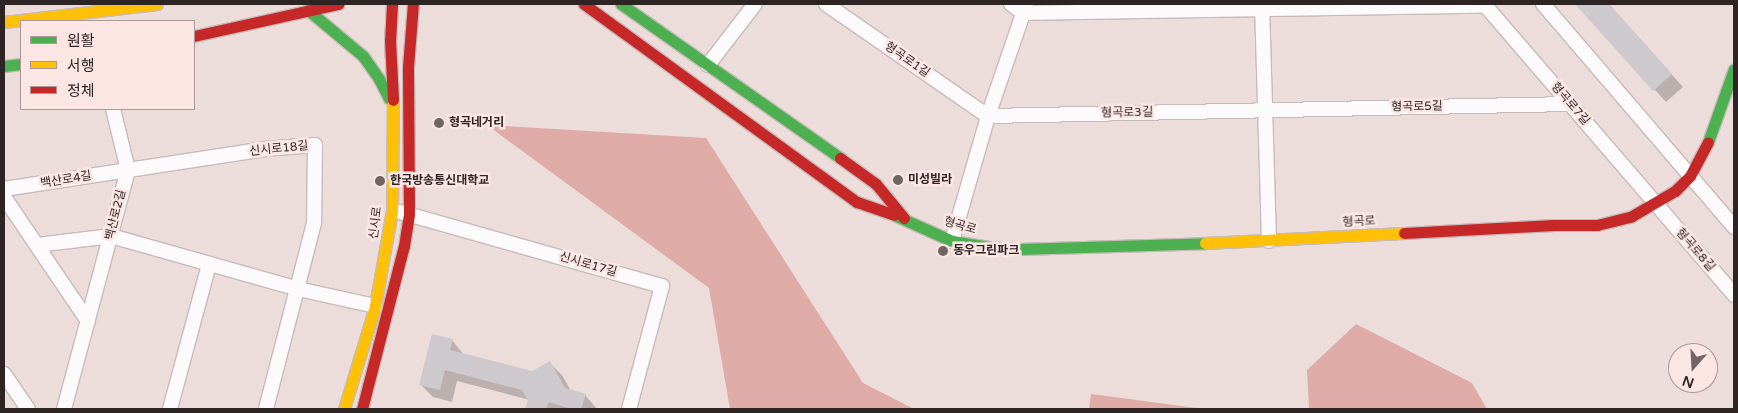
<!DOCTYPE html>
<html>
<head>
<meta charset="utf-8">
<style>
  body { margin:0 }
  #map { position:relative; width:1738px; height:413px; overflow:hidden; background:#ecdddb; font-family:"Varela Round","Noto Sans KR",sans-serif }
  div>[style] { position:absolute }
  .forest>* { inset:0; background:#dfaba6 }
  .shadow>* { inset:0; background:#0003 }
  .building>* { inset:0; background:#cec9cc }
  .roads { filter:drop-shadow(1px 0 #c7bbba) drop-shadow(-1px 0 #c7bbba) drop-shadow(0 1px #c7bbba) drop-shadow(0 -1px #c7bbba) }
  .street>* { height:14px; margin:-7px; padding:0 7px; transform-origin:7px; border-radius:7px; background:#fcfafa }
  .fast>* { height:11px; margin:-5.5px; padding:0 5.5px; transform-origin:5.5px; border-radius:5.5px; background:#4caf50 }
  .slow>* { height:11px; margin:-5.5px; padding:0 5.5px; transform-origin:5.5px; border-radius:5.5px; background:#ffc107 }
  .jam>* { height:11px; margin:-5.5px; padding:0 5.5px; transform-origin:5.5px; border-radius:5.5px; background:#c62828 }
  .dots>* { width:14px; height:14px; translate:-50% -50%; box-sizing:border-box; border:2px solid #fbe6e4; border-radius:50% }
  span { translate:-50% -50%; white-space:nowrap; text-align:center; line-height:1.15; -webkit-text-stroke:5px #fbe6e4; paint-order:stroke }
  .street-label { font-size:12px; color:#2d2423 }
  .poi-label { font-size:12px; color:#2d2423; font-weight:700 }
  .left { translate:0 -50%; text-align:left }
  .frame { position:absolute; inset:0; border:5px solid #2d2423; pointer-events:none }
  .legend { position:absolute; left:20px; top:20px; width:175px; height:90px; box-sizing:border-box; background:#fbe6e4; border:1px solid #a99897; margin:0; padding:6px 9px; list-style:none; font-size:15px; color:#2d2423 }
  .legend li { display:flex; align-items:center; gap:10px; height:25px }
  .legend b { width:25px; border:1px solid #a99897 }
  .north { position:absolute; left:1668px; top:343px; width:50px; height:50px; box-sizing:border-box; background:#fbe6e4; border:1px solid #a99897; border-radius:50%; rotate:199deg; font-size:14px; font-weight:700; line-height:20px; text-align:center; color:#2d2423 }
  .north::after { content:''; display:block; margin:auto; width:18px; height:22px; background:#706563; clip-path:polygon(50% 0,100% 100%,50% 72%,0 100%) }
</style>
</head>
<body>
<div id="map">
  <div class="forest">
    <i style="clip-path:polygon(487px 125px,706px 138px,863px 383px,914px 409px,730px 409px,709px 288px)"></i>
    <i style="clip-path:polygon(1356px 324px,1472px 383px,1487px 409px,1309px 409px,1307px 370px)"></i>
    <i style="clip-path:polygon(1091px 394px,1204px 409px,1089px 409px)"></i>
  </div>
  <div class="shadow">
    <i style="clip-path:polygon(1577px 4px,1609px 4px,1683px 87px,1666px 102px)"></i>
    <i style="clip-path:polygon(452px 340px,464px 355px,532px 372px,550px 363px,562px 375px,571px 391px,585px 395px,597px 409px,527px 409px,530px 400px,457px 381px,452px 402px,433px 397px,421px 385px)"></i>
  </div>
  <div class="building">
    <i style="clip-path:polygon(1575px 4px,1609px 4px,1672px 74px,1653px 91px)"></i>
    <i style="clip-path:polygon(432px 334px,453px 339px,450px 350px,532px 371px,550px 361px,565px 388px,586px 394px,581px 409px,571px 409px,549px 402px,546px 409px,525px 409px,528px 400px,522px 390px,445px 370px,440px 390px,419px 385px)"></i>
  </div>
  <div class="roads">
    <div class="street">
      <i style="left:826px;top:4px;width:197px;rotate:34.7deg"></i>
      <i style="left:988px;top:116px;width:582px;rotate:-1.18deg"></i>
      <i style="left:1011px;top:4px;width:15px;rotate:37deg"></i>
      <i style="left:1023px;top:13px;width:463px;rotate:-0.9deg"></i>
      <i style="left:1262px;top:4px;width:237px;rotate:88.3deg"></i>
      <i style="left:1484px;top:4px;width:384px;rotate:49.3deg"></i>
      <i style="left:1543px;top:4px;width:294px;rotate:49.4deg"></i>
      <i style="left:708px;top:65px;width:77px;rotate:-52.4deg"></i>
      <i style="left:4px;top:189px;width:263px;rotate:-8.7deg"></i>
      <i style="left:264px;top:149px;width:51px;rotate:-4.5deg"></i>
      <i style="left:315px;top:145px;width:78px;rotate:90.7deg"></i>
      <i style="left:314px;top:223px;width:192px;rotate:104.5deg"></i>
      <i style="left:4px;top:197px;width:150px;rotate:55.9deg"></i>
      <i style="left:400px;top:212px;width:272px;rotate:15.8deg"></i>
      <i style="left:662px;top:286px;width:127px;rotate:105deg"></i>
      <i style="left:952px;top:241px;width:130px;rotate:-73.9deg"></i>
      <i style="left:988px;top:116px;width:117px;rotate:-71.1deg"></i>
      <i style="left:37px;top:245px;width:75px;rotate:-6.9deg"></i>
      <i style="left:111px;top:236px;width:194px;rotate:15.8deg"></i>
      <i style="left:298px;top:289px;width:79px;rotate:12.4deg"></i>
      <i style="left:4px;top:374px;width:42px;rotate:55.6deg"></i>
      <i style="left:64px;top:409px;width:247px;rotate:-75deg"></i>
      <i style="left:128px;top:170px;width:63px;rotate:-103.8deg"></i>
      <i style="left:170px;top:409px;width:150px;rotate:-74.9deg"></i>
    </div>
    <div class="fast">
      <i style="left:621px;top:4px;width:268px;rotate:35.1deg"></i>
      <i style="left:308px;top:10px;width:72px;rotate:39.9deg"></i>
      <i style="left:363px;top:56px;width:28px;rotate:55deg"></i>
      <i style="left:379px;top:79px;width:22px;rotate:63deg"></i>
      <i style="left:4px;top:66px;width:17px;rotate:-7deg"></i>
      <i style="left:1708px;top:142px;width:77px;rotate:-70.4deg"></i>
      <i style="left:894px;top:215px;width:64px;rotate:24.1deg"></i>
      <i style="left:952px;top:241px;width:36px;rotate:9deg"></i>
      <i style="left:988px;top:247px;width:31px;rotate:4deg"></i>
      <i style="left:1019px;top:249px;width:186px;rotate:-1.8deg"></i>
    </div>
    <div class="slow">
      <i style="left:4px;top:22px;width:154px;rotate:-6.7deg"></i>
      <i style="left:1205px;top:243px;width:199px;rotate:-2.9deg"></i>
      <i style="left:344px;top:409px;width:108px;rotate:-73.2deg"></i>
      <i style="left:375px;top:306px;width:97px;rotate:-79.9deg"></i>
      <i style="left:392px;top:211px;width:111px;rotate:-89.5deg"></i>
    </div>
    <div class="jam">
      <i style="left:392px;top:4px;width:36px;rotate:93deg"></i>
      <i style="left:390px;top:40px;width:60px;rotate:87.1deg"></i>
      <i style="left:584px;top:4px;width:337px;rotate:36deg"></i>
      <i style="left:857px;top:202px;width:39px;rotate:19deg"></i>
      <i style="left:194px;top:36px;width:148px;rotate:-12.5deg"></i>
      <i style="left:840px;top:158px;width:44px;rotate:35.8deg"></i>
      <i style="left:876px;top:184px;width:44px;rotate:50.5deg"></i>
      <i style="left:1404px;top:233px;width:150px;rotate:-3.1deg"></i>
      <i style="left:1554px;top:225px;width:43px"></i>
      <i style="left:1597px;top:225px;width:36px;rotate:-14deg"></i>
      <i style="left:1632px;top:216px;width:50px;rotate:-30.2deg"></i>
      <i style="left:1675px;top:191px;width:21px;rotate:-45deg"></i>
      <i style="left:1690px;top:176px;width:38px;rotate:-62deg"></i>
      <i style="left:362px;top:409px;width:168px;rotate:-75.6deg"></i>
      <i style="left:404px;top:246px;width:32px;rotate:-81deg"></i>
      <i style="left:409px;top:214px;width:147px;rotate:-90.4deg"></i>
      <i style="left:408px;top:67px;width:63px;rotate:-85.5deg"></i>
    </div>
  </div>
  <div class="dots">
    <i style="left:439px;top:123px;background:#706563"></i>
    <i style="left:898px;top:180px;background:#706563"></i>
    <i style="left:380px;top:181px;background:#706563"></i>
    <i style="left:943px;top:251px;background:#706563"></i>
  </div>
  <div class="street-label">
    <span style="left:907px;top:60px;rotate:35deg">형곡로1길</span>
    <span style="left:1570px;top:104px;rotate:49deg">형곡로7길</span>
    <span style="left:1417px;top:107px;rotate:-1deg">형곡로5길</span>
    <span style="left:1127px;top:113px;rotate:-1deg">형곡로3길</span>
    <span style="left:279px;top:149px;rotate:-6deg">신시로18길</span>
    <span style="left:66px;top:180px;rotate:-9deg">백산로4길</span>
    <span style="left:116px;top:215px;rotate:-76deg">백산로2길</span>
    <span style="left:1359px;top:222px;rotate:-3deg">형곡로</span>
    <span style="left:376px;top:223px;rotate:-83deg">신시로</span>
    <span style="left:960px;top:226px;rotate:16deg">형곡로</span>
    <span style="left:1695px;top:250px;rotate:49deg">형곡로8길</span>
    <span style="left:588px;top:265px;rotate:16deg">신시로17길</span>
  </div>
  <div class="poi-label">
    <span class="left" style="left:449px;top:123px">형곡네거리</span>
    <span class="left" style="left:908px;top:180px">미성빌라</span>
    <span class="left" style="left:390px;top:181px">한국방송통신대학교</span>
    <span class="left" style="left:953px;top:251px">동우그린파크</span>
  </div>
  <div class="frame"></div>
  <ul class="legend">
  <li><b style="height:6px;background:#4caf50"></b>원활</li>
  <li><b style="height:6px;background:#ffc107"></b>서행</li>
  <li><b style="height:6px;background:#c62828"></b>정체</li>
  </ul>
  <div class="north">N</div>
</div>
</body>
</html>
